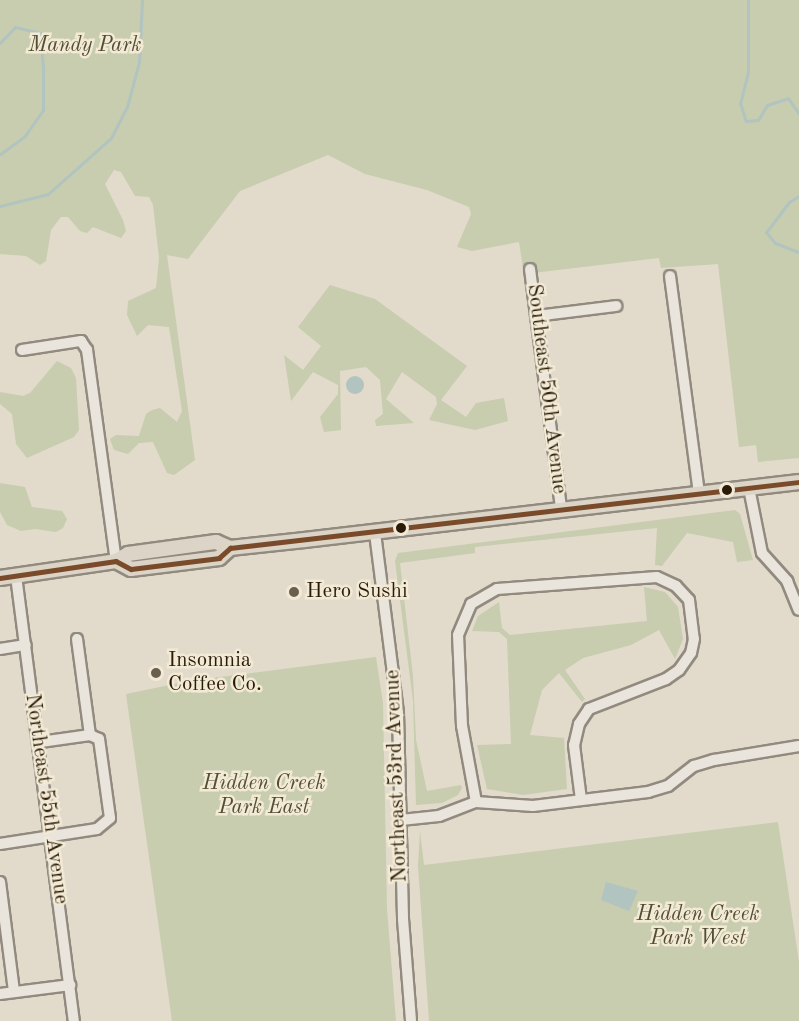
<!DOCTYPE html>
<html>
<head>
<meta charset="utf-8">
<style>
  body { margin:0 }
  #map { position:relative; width:799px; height:1021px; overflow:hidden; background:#e2daca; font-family:"Old Standard TT",serif }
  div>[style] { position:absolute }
  .green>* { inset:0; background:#c7cdae }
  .water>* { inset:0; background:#b1c4c0 }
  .round { border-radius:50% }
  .stream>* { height:3px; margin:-1.5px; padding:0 1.5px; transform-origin:1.5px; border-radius:1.5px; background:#b1c4c0 }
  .roads { filter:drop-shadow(2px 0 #918a7f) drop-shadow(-2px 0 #918a7f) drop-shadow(0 2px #918a7f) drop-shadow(0 -2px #918a7f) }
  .minor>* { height:10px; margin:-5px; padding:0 5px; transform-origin:5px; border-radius:5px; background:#e9e4dc }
  .major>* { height:14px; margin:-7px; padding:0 7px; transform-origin:7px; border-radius:7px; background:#dcd5c7 }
  .bus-1>* { height:4.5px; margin:-2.25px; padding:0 2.25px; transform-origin:2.25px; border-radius:2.25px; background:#7a4b2a }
  .dots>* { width:16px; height:16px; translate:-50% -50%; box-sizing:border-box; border:3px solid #f3ead6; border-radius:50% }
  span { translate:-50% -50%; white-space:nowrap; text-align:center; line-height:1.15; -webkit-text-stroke:5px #f3ead6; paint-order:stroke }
  .park-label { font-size:21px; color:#524d33; font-style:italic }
  .street-label { font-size:21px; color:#291b08 }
  .poi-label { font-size:21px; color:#291b08 }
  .left { translate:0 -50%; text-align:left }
</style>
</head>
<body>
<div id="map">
  <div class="green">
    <i style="clip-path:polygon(0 0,799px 0,799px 458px,758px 462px,756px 445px,739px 447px,718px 264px,661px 268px,659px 258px,524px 274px,519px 242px,472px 251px,457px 247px,471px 214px,469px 207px,427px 190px,365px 174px,328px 155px,240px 191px,188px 259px,167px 255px,195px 460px,174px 475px,167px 473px,153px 442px,139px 443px,128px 454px,114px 450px,110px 439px,116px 435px,139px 436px,146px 414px,152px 410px,160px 408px,177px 422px,182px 411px,169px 327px,148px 325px,137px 336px,127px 315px,128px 301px,156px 288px,159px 258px,153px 205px,149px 197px,135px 196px,121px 172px,114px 170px,105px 184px,123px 220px,126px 231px,121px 238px,93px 227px,87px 233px,80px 231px,68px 217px,61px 217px,51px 230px,46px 261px,40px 265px,26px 256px,0 254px)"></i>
    <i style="clip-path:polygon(330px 285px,375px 299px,467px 366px,441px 400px,466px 417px,476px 403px,504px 398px,508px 421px,475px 430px,429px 420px,437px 404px,436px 397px,402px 372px,386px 399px,414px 423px,376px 426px,375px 420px,383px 414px,380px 380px,366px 367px,340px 371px,341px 430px,324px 432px,320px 417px,338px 394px,338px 385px,313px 372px,291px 401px,284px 355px,303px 370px,321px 346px,298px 327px)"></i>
    <i style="clip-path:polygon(57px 361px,71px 368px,76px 378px,79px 430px,74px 437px,27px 458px,16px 444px,12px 414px,0 404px,0 392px,23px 396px,30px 393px)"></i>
    <i style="clip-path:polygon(0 483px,25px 487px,32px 507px,62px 511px,67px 519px,63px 528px,56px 532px,35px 529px,21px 531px,7px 525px,0 512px)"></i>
    <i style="clip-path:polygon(735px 510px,740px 514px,753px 560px,737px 562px,733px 542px,687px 533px,662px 566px,655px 565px,657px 528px,475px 547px,475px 553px,400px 563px,413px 676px,416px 740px,427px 791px,461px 785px,462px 788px,458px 795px,442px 803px,416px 805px,413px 701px,395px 561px,398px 553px)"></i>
    <i style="clip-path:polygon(644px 587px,665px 592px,678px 607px,683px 639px,675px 659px,659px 630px,631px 645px,583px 658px,565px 670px,585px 699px,582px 702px,559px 673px,542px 690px,530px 735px,564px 738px,567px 789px,523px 795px,487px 789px,477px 745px,511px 744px,507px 639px,499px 632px,472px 631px,478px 616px,499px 602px,502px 628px,510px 635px,647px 621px)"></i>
    <i style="clip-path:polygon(376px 657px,383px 703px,387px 909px,396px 1021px,172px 1021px,126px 694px,189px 681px)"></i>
    <i style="clip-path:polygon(778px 822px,799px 962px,799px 1021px,429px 1021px,418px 866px,420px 831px,424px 865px)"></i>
  </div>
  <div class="water">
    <i class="round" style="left:346px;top:376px;width:18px;height:18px"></i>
    <i style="clip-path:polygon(606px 882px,638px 891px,629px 911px,601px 900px)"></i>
  </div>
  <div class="stream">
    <i style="left:748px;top:0;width:72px;rotate:90deg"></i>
    <i style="left:748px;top:72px;width:32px;rotate:104deg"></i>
    <i style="left:740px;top:103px;width:19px;rotate:72deg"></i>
    <i style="left:746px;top:121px;width:12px;rotate:-5deg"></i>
    <i style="left:758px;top:120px;width:17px;rotate:-59deg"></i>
    <i style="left:767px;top:105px;width:22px;rotate:-18deg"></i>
    <i style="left:788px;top:98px;width:19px;rotate:55deg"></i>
    <i style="left:0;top:43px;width:22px;rotate:-47deg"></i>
    <i style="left:15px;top:27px;width:26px;rotate:13deg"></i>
    <i style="left:40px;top:33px;width:37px;rotate:85deg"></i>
    <i style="left:43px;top:70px;width:40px;rotate:90deg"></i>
    <i style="left:43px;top:110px;width:32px;rotate:125deg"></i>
    <i style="left:25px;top:136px;width:31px;rotate:144deg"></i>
    <i style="left:799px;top:196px;width:12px;rotate:149deg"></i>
    <i style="left:789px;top:202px;width:38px;rotate:127deg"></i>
    <i style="left:766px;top:232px;width:14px;rotate:51deg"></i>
    <i style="left:775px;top:243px;width:26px;rotate:21deg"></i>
    <i style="left:0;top:206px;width:49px;rotate:-14deg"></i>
    <i style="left:48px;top:194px;width:84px;rotate:-41.6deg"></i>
    <i style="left:111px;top:138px;width:35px;rotate:-63deg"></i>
    <i style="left:127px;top:107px;width:47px;rotate:-75.1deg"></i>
    <i style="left:139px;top:62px;width:62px;rotate:-87.2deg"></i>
  </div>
  <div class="roads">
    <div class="minor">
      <i style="left:530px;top:269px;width:242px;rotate:82.6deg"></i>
      <i style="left:670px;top:276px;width:220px;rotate:82.4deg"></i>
      <i style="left:536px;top:316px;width:81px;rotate:-7.1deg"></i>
      <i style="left:22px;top:350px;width:60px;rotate:-8.7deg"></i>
      <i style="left:81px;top:341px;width:11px;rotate:56deg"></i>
      <i style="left:87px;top:350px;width:213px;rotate:82.2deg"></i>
      <i style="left:749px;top:488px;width:66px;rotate:78.7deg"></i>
      <i style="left:762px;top:553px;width:38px;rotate:48deg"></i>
      <i style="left:787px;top:581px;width:31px;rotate:68deg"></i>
      <i style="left:375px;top:533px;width:181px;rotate:82.7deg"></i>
      <i style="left:398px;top:713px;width:206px;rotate:88.6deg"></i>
      <i style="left:403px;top:919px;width:102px;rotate:85.5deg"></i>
      <i style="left:16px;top:576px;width:449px;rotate:82.6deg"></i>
      <i style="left:77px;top:639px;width:97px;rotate:82.3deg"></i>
      <i style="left:0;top:649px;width:26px;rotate:-9deg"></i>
      <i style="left:476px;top:802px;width:77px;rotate:-100.4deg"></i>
      <i style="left:462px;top:726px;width:91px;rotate:-92.5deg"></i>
      <i style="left:458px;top:635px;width:34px;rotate:-67deg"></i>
      <i style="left:471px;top:604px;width:30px;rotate:-30deg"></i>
      <i style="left:497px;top:589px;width:160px;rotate:-4.3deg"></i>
      <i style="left:657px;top:577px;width:21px;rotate:25deg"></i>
      <i style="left:676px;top:586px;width:19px;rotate:47deg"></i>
      <i style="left:689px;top:600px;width:39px;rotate:83deg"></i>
      <i style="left:694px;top:639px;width:14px;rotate:102deg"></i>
      <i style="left:691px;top:653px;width:21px;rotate:125deg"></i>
      <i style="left:679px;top:670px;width:16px;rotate:145deg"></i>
      <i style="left:666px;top:679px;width:83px;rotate:158.7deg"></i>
      <i style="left:589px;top:709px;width:18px;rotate:124deg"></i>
      <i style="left:579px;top:724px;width:22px;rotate:103deg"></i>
      <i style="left:574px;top:745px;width:55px;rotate:82.7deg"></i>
      <i style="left:401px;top:820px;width:38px;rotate:-6deg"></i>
      <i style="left:439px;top:816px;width:40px;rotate:-21deg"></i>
      <i style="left:476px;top:802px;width:57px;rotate:4deg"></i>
      <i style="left:533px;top:806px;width:116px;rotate:-6.9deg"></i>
      <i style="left:648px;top:792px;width:21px;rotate:-17deg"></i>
      <i style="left:668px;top:786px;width:33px;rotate:-38deg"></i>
      <i style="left:694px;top:766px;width:21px;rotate:-17deg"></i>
      <i style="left:714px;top:760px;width:86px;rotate:-9.4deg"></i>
      <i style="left:0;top:844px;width:98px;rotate:-8.8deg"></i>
      <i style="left:97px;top:829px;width:17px;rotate:-40deg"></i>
      <i style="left:110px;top:818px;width:80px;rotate:-97.9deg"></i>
      <i style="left:99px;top:739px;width:10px;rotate:-156deg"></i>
      <i style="left:90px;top:735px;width:50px;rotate:172deg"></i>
      <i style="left:0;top:882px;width:111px;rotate:82.7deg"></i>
      <i style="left:0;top:994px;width:71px;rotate:-7.3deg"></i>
    </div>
    <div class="major">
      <i style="left:116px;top:561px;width:17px;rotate:28deg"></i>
      <i style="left:131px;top:569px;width:89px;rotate:-7.1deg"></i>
      <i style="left:219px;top:558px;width:15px;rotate:-42deg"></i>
      <i style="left:0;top:578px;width:117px;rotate:-8.3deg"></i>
      <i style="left:116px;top:561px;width:14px;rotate:-30deg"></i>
      <i style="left:128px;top:554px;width:89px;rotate:-7.8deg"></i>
      <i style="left:216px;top:542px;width:15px;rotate:23deg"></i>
      <i style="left:230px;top:548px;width:75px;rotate:-6.1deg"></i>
      <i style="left:305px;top:540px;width:497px;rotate:-6.7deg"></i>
    </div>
  </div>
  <div class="bus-1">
    <i style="left:0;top:578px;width:117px;rotate:-8.3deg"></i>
    <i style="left:116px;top:561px;width:17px;rotate:28deg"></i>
    <i style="left:131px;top:569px;width:89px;rotate:-7.1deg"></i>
    <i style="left:219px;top:558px;width:15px;rotate:-42deg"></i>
    <i style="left:230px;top:548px;width:573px;rotate:-6.62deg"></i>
  </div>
  <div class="dots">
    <i style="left:727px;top:490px;background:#291b08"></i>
    <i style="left:401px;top:528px;background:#291b08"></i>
    <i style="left:294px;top:592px;background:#6a5e4c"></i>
    <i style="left:156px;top:673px;background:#6a5e4c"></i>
  </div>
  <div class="park-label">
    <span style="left:85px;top:46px">Mandy Park</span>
    <span style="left:264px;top:796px">Hidden Creek<br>Park East</span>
    <span style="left:698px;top:927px">Hidden Creek<br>Park West</span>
  </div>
  <div class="street-label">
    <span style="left:546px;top:389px;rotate:83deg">Southeast 50th Avenue</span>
    <span style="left:397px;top:776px;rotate:-92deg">Northeast 53rd Avenue</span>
    <span style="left:46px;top:799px;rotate:82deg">Northeast 55th Avenue</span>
  </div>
  <div class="poi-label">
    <span class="left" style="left:306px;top:592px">Hero Sushi</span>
    <span class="left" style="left:168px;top:673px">Insomnia<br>Coffee Co.</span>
  </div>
</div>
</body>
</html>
